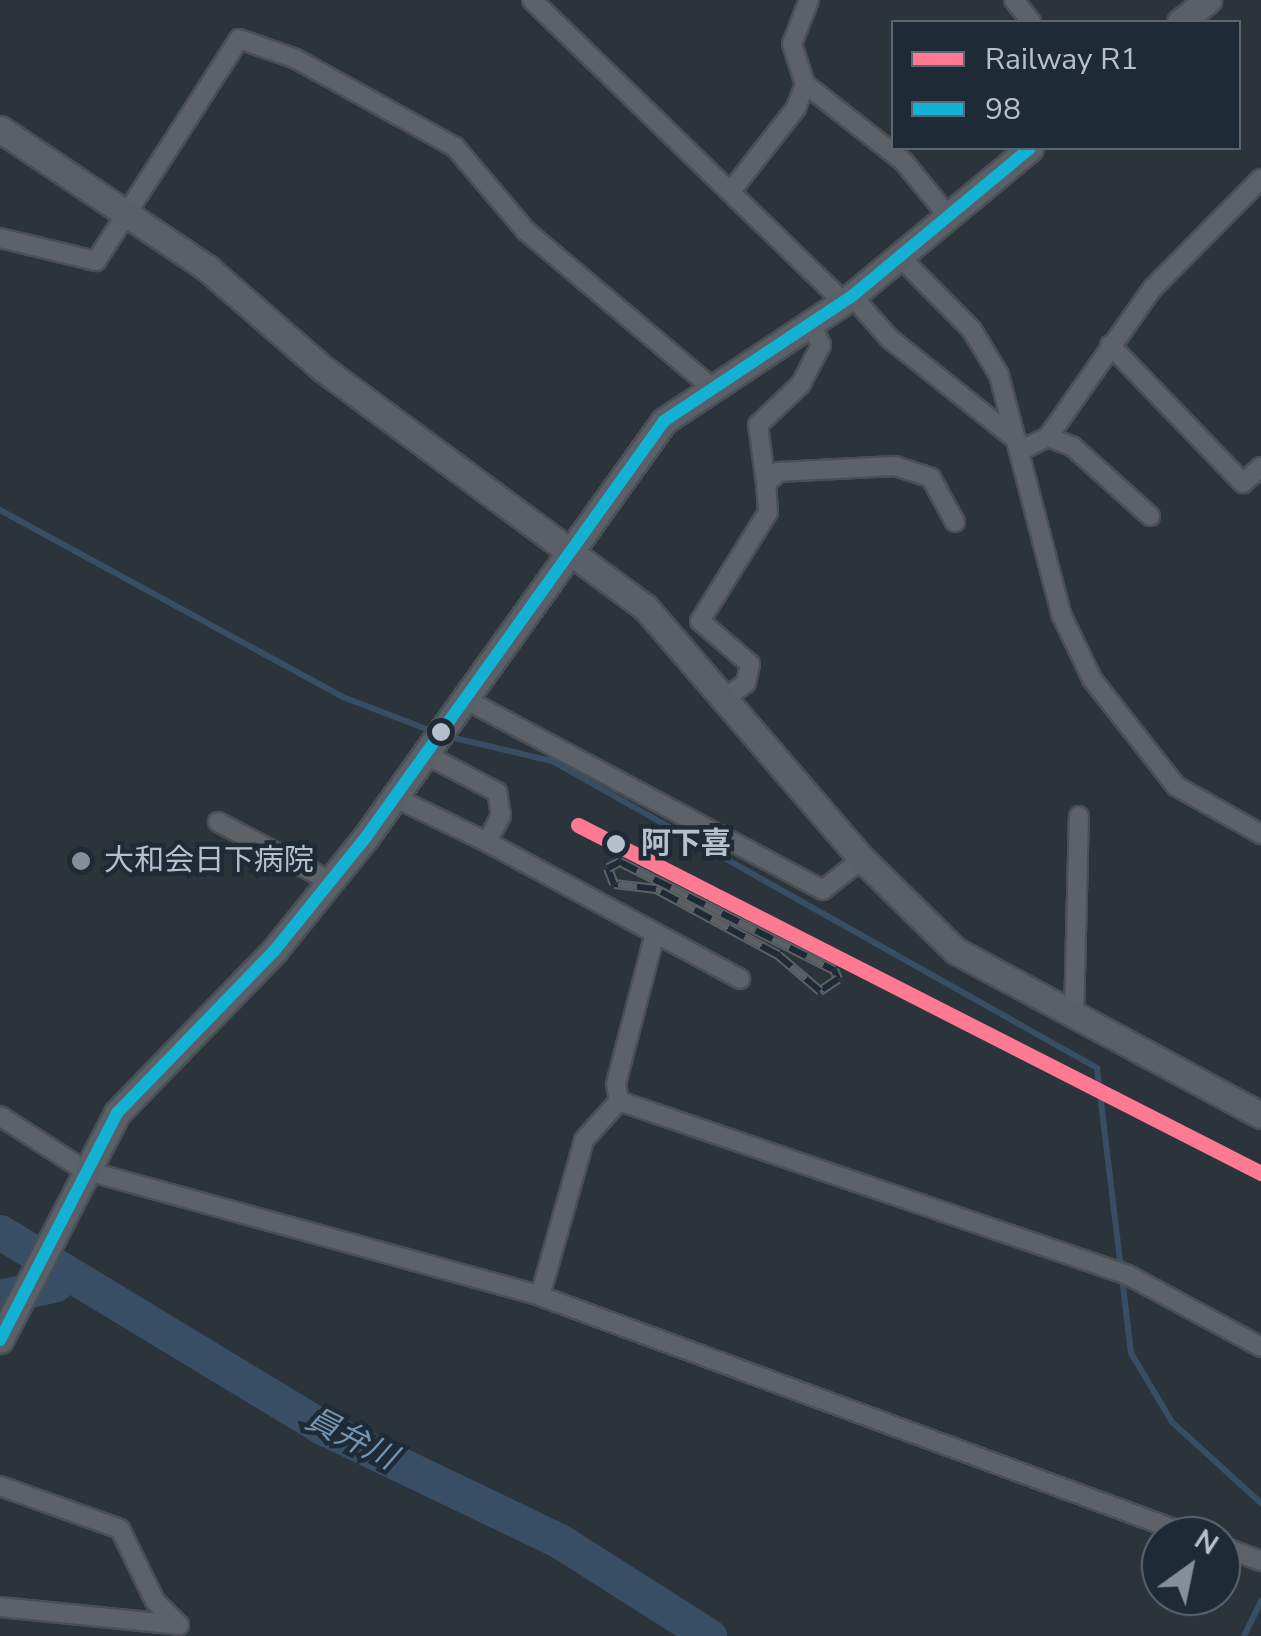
<!DOCTYPE html>
<html>
<head>
<meta charset="utf-8">
<style>
  body { margin:0 }
  #map { position:relative; width:1261px; height:1636px; overflow:hidden; background:#2b333b; font-family:"Nunito Sans","Noto Sans JP",sans-serif }
  div>[style] { position:absolute }
  .stream>* { height:6px; margin:-3px; padding:0 3px; transform-origin:3px; border-radius:3px; background:#374e65 }
  .river>* { height:35px; margin:-17.5px; padding:0 17.5px; transform-origin:17.5px; border-radius:17.5px; background:#374e65 }
  .roads { filter:drop-shadow(2px 0 #494f55) drop-shadow(-2px 0 #494f55) drop-shadow(0 2px #494f55) drop-shadow(0 -2px #494f55) }
  .street>* { height:18px; margin:-9px; padding:0 9px; transform-origin:9px; border-radius:9px; background:#5c6268 }
  .secondary>* { height:25px; margin:-12.5px; padding:0 12.5px; transform-origin:12.5px; border-radius:12.5px; background:#5a6067 }
  .rail>* { height:10px; margin-top:-5px; transform-origin:0; background:repeating-linear-gradient(90deg,#1e2a36 0 19px,#5a6066 0 38px); box-sizing:border-box; border-block:2px solid #5a6066 }
  .bus-1>* { height:12px; margin:-6px; padding:0 6px; transform-origin:6px; border-radius:6px; background:#13b2d5 }
  .rail-1>* { height:15px; margin:-7.5px; padding:0 7.5px; transform-origin:7.5px; border-radius:7.5px; background:#fe7a93 }
  .dots>* { width:28px; height:28px; translate:-50% -50%; box-sizing:border-box; border:5px solid #1e2a36; border-radius:50% }
  span { translate:-50% -50%; white-space:nowrap; text-align:center; line-height:1.15; -webkit-text-stroke:9px #1e2a36; paint-order:stroke }
  .stop-label { font-size:30px; color:#b6c0cb; font-weight:700 }
  .left { translate:0 -50%; text-align:left }
  .poi-label { font-size:30px; color:#b6c0cb }
  .water-label { font-size:32px; color:#7594af; font-style:italic }
  .legend { position:absolute; left:891px; top:20px; width:350px; height:130px; box-sizing:border-box; background:#1e2a36; border:2px solid #5b6672; margin:0; padding:12px 18px; list-style:none; font-size:30px; color:#b6c0cb }
  .legend li { display:flex; align-items:center; gap:20px; height:50px }
  .legend b { width:50px; border:2px solid #5b6672 }
  .north { position:absolute; left:1141px; top:1516px; width:100px; height:100px; box-sizing:border-box; background:#1e2a36; border:2px solid #5b6672; border-radius:50%; rotate:33deg; font-size:28px; font-weight:700; line-height:40px; text-align:center; color:#b6c0cb }
  .north::after { content:''; display:block; margin:auto; width:35px; height:45px; background:#858f99; clip-path:polygon(50% 0,100% 100%,50% 72%,0 100%) }
</style>
</head>
<body>
<div id="map">
  <div class="stream">
    <i style="left:0;top:510px;width:391px;rotate:28.6deg"></i>
    <i style="left:343px;top:697px;width:97px;rotate:21deg"></i>
    <i style="left:446px;top:736px;width:109px;rotate:13.3deg"></i>
    <i style="left:552px;top:761px;width:626px;rotate:29.39deg"></i>
    <i style="left:1097px;top:1068px;width:287px;rotate:83.2deg"></i>
    <i style="left:1131px;top:1353px;width:80px;rotate:59.3deg"></i>
    <i style="left:1172px;top:1422px;width:120px;rotate:42.3deg"></i>
    <i style="left:1244px;top:1636px;width:39px;rotate:-64deg"></i>
  </div>
  <div class="river">
    <i style="left:0;top:1232px;width:379px;rotate:31.2deg"></i>
    <i style="left:324px;top:1428px;width:259px;rotate:25.6deg"></i>
    <i style="left:558px;top:1540px;width:179px;rotate:32.4deg"></i>
    <i style="left:0;top:1297px;width:57px;rotate:-13.1deg"></i>
  </div>
  <div class="roads">
    <div class="street">
      <i style="left:532px;top:0;width:433px;rotate:44.1deg"></i>
      <i style="left:1014px;top:0;width:28px;rotate:52deg"></i>
      <i style="left:805px;top:84px;width:126px;rotate:38.2deg"></i>
      <i style="left:904px;top:162px;width:71px;rotate:50.7deg"></i>
      <i style="left:731px;top:191px;width:105px;rotate:-51.9deg"></i>
      <i style="left:796px;top:108px;width:26px;rotate:-69deg"></i>
      <i style="left:805px;top:84px;width:42px;rotate:-108deg"></i>
      <i style="left:792px;top:44px;width:47px;rotate:-68.9deg"></i>
      <i style="left:0;top:238px;width:99px;rotate:13.5deg"></i>
      <i style="left:96px;top:261px;width:264px;rotate:-57.2deg"></i>
      <i style="left:239px;top:39px;width:60px;rotate:19.3deg"></i>
      <i style="left:296px;top:59px;width:182px;rotate:29deg"></i>
      <i style="left:455px;top:147px;width:110px;rotate:49.8deg"></i>
      <i style="left:526px;top:231px;width:238px;rotate:40.1deg"></i>
      <i style="left:901px;top:258px;width:101px;rotate:45.4deg"></i>
      <i style="left:972px;top:330px;width:52px;rotate:59deg"></i>
      <i style="left:999px;top:375px;width:249px;rotate:75.4deg"></i>
      <i style="left:1062px;top:616px;width:70px;rotate:64.5deg"></i>
      <i style="left:1092px;top:679px;width:136px;rotate:51.9deg"></i>
      <i style="left:1176px;top:786px;width:98px;rotate:29.5deg"></i>
      <i style="left:852px;top:296px;width:56px;rotate:48.6deg"></i>
      <i style="left:889px;top:338px;width:164px;rotate:38.6deg"></i>
      <i style="left:1110px;top:345px;width:192px;rotate:46.1deg"></i>
      <i style="left:1243px;top:483px;width:24px;rotate:-42deg"></i>
      <i style="left:1048px;top:437px;width:26px;rotate:21deg"></i>
      <i style="left:1072px;top:446px;width:105px;rotate:41.9deg"></i>
      <i style="left:1022px;top:450px;width:29px;rotate:-27deg"></i>
      <i style="left:1048px;top:437px;width:181px;rotate:-54.9deg"></i>
      <i style="left:1152px;top:289px;width:155px;rotate:-45.3deg"></i>
      <i style="left:766px;top:484px;width:60px;rotate:-97.7deg"></i>
      <i style="left:758px;top:425px;width:59px;rotate:-43.6deg"></i>
      <i style="left:801px;top:384px;width:44px;rotate:-62.9deg"></i>
      <i style="left:821px;top:345px;width:26px;rotate:-115deg"></i>
      <i style="left:728px;top:696px;width:22px;rotate:-36deg"></i>
      <i style="left:746px;top:683px;width:19px;rotate:-78deg"></i>
      <i style="left:750px;top:664px;width:66px;rotate:-139.3deg"></i>
      <i style="left:700px;top:621px;width:128px;rotate:-58deg"></i>
      <i style="left:768px;top:512px;width:28px;rotate:-94deg"></i>
      <i style="left:766px;top:484px;width:17px;rotate:-45deg"></i>
      <i style="left:778px;top:472px;width:117px;rotate:-2.9deg"></i>
      <i style="left:895px;top:466px;width:38px;rotate:18deg"></i>
      <i style="left:931px;top:478px;width:50px;rotate:61.4deg"></i>
      <i style="left:463px;top:698px;width:408px;rotate:28.1deg"></i>
      <i style="left:823px;top:890px;width:50px;rotate:-38.5deg"></i>
      <i style="left:394px;top:797px;width:103px;rotate:25.8deg"></i>
      <i style="left:487px;top:842px;width:30px;rotate:-62deg"></i>
      <i style="left:501px;top:816px;width:24px;rotate:-99deg"></i>
      <i style="left:497px;top:792px;width:84px;rotate:-152.2deg"></i>
      <i style="left:218px;top:822px;width:127px;rotate:27.8deg"></i>
      <i style="left:487px;top:842px;width:288px;rotate:28.4deg"></i>
      <i style="left:1074px;top:1017px;width:201px;rotate:-88.6deg"></i>
      <i style="left:619px;top:1101px;width:538px;rotate:18.87deg"></i>
      <i style="left:1128px;top:1275px;width:151px;rotate:28.4deg"></i>
      <i style="left:619px;top:1101px;width:17px;rotate:-100deg"></i>
      <i style="left:616px;top:1084px;width:152px;rotate:-75.5deg"></i>
      <i style="left:0;top:1116px;width:100px;rotate:32.7deg"></i>
      <i style="left:84px;top:1170px;width:473px;rotate:15.4deg"></i>
      <i style="left:540px;top:1296px;width:696px;rotate:20.18deg"></i>
      <i style="left:540px;top:1296px;width:162px;rotate:-74.2deg"></i>
      <i style="left:584px;top:1140px;width:52px;rotate:-48.1deg"></i>
      <i style="left:0;top:1486px;width:127px;rotate:19.7deg"></i>
      <i style="left:120px;top:1529px;width:80px;rotate:64.1deg"></i>
      <i style="left:155px;top:1601px;width:34px;rotate:45deg"></i>
      <i style="left:1221px;top:1546px;width:43px;rotate:20.6deg"></i>
      <i style="left:0;top:1607px;width:180px;rotate:5.7deg"></i>
    </div>
    <div class="secondary">
      <i style="left:1180px;top:22px;width:36px;rotate:-38deg"></i>
      <i style="left:0;top:129px;width:251px;rotate:33.9deg"></i>
      <i style="left:208px;top:269px;width:152px;rotate:41deg"></i>
      <i style="left:323px;top:369px;width:400px;rotate:36.5deg"></i>
      <i style="left:645px;top:607px;width:333px;rotate:49.3deg"></i>
      <i style="left:862px;top:859px;width:132px;rotate:44.4deg"></i>
      <i style="left:956px;top:951px;width:346px;rotate:28.3deg"></i>
      <i style="left:0;top:1340px;width:255px;rotate:-62.7deg"></i>
      <i style="left:117px;top:1113px;width:226px;rotate:-45.9deg"></i>
      <i style="left:274px;top:951px;width:146px;rotate:-51.1deg"></i>
      <i style="left:366px;top:837px;width:512px;rotate:-54.38deg"></i>
      <i style="left:664px;top:421px;width:226px;rotate:-33.6deg"></i>
      <i style="left:852px;top:296px;width:231px;rotate:-39.7deg"></i>
    </div>
  </div>
  <div class="rail">
    <i style="left:578px;top:825px;width:131px;rotate:26.2deg"></i>
    <i style="left:620px;top:862px;width:240px;rotate:26.8deg"></i>
    <i style="left:834px;top:970px;width:10px;rotate:66deg"></i>
    <i style="left:838px;top:979px;width:22px;rotate:146deg"></i>
    <i style="left:820px;top:991px;width:55px;rotate:-139.4deg"></i>
    <i style="left:778px;top:955px;width:139px;rotate:-151.6deg"></i>
    <i style="left:656px;top:889px;width:42px;rotate:-173.2deg"></i>
    <i style="left:614px;top:884px;width:17px;rotate:-111deg"></i>
    <i style="left:608px;top:868px;width:13px;rotate:-27deg"></i>
  </div>
  <div class="bus-1">
    <i style="left:0;top:1340px;width:255px;rotate:-62.7deg"></i>
    <i style="left:117px;top:1113px;width:226px;rotate:-45.9deg"></i>
    <i style="left:274px;top:951px;width:146px;rotate:-51.1deg"></i>
    <i style="left:366px;top:837px;width:512px;rotate:-54.38deg"></i>
    <i style="left:664px;top:421px;width:226px;rotate:-33.6deg"></i>
    <i style="left:852px;top:296px;width:231px;rotate:-39.7deg"></i>
  </div>
  <div class="rail-1">
    <i style="left:578px;top:825px;width:767px;rotate:27deg"></i>
  </div>
  <div class="dots">
    <i style="left:441px;top:732px;background:#b6c0cb"></i>
    <i style="left:616px;top:844px;background:#b6c0cb"></i>
    <i style="left:81px;top:861px;background:#858f99"></i>
  </div>
  <div class="stop-label">
    <span class="left" style="left:641px;top:844px">阿下喜</span>
  </div>
  <div class="poi-label">
    <span class="left" style="left:104px;top:861px">大和会日下病院</span>
  </div>
  <div class="water-label">
    <span style="left:351px;top:1439px;rotate:27deg">員弁川</span>
  </div>
  <ul class="legend">
  <li><b style="height:12px;background:#fe7a93"></b>Railway R1</li>
  <li><b style="height:12px;background:#13b2d5"></b>98</li>
  </ul>
  <div class="north">N</div>
</div>
</body>
</html>
